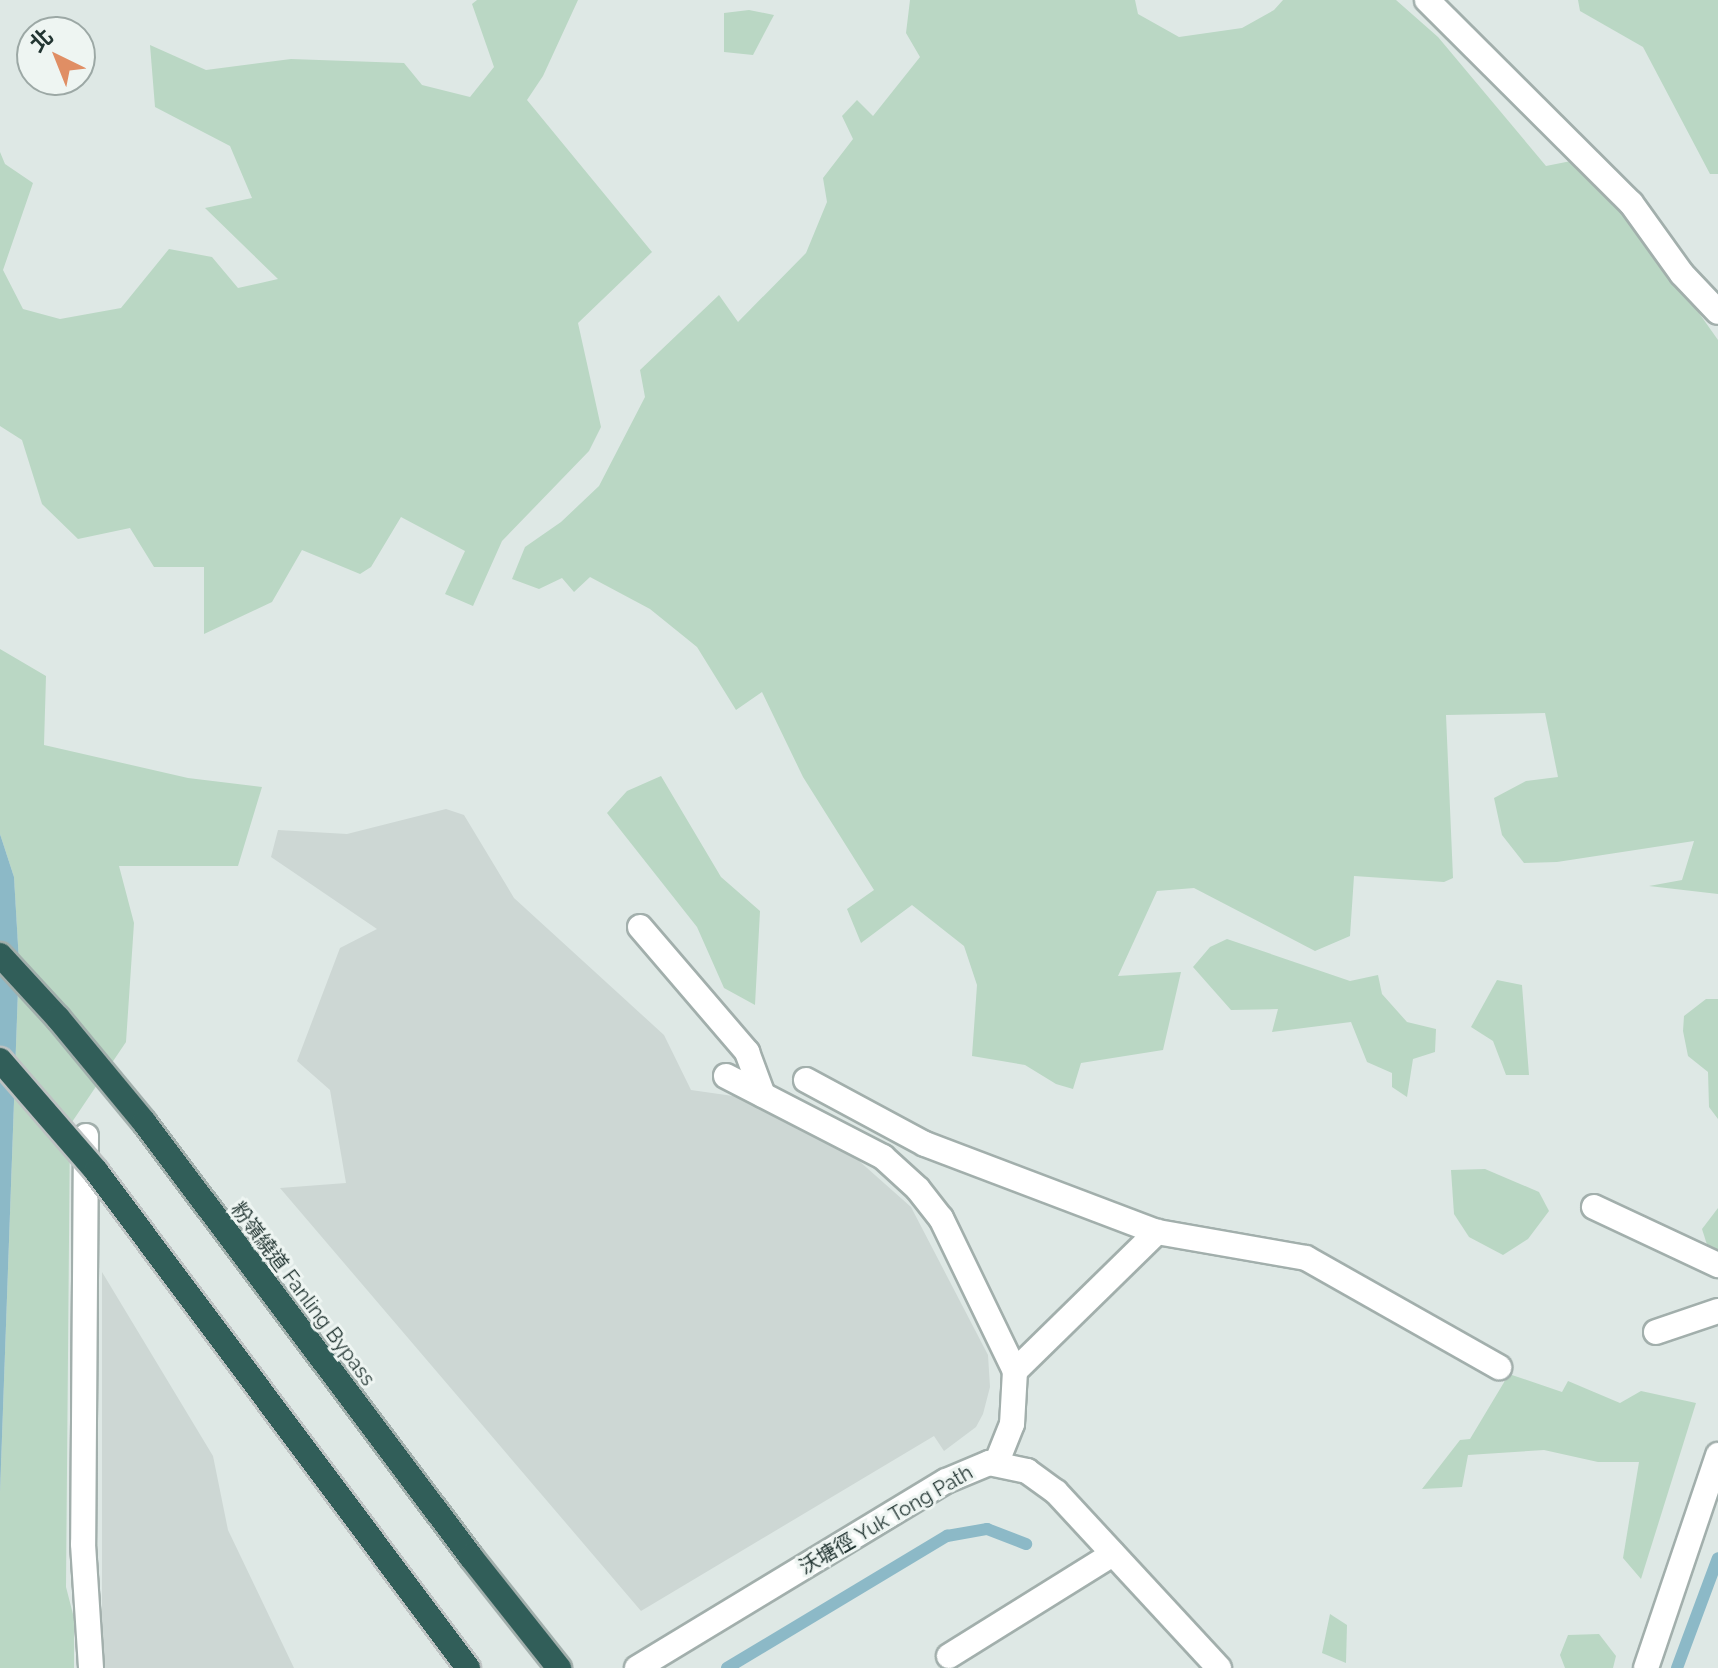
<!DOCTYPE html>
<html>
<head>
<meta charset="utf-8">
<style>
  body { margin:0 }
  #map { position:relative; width:1718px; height:1668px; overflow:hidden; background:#dee8e5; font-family:Raleway,"Noto Sans TC",sans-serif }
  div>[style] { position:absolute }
  .built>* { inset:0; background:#cdd7d4 }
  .green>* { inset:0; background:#bad7c4 }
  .water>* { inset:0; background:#8cb9c7 }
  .stream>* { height:12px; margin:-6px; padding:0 6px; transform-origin:6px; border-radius:6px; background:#8cb9c7 }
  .roads { filter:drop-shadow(2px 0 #a2afac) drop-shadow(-2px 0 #a2afac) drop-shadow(0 2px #a2afac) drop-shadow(0 -2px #a2afac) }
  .service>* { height:24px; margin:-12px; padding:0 12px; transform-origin:12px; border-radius:12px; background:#fff }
  .minor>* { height:24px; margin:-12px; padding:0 12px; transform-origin:12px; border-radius:12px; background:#fff }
  .motorway>* { height:24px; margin:-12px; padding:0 12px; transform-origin:12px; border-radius:12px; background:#315e59 }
  .bridges { filter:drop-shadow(2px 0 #bdc2c2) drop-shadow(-2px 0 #bdc2c2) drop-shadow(0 2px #bdc2c2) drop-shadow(0 -2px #bdc2c2) }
  .motorway-bridge>* { height:24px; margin:-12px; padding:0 12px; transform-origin:12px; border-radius:12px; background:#315e59 }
  span { translate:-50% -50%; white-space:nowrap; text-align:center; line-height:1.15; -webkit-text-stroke:6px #eef5f2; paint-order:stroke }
  .street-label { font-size:20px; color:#223532 }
  .north { position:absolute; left:16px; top:16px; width:80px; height:80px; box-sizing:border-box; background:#eef5f2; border:2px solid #9ca8a5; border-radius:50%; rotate:317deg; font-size:22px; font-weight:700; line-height:32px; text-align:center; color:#223532 }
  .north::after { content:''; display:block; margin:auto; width:28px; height:36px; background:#e08e64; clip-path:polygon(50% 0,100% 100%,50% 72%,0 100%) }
</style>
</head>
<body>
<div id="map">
  <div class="built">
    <i style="clip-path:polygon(446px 809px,464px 815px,514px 898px,664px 1035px,691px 1090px,740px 1097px,849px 1152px,911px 1207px,988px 1355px,990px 1387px,983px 1414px,976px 1427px,944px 1451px,934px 1436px,641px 1611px,280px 1188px,346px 1183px,330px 1090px,297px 1061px,340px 948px,377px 929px,271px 857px,278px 830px,347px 834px)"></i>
    <i style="clip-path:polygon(102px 1272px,213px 1456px,228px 1530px,294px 1668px,102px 1668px)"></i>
  </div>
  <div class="green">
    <i style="clip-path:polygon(477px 0,578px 0,543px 76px,527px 100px,652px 252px,578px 323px,601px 427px,589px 451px,502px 541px,473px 606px,445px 594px,465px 551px,401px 517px,371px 567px,360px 574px,302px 550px,272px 602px,204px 634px,204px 567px,154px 567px,130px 528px,78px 539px,42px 504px,22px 440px,0 426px,0 152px,5px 164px,33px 183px,3px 270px,23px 309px,60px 319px,121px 308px,169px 249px,212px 257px,238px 288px,278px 279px,205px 208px,252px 198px,230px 146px,155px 107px,150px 45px,206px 70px,291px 59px,404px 63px,422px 85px,470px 97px,494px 67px,472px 4px)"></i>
    <i style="clip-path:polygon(910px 0,1135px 0,1138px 14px,1179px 37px,1242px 28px,1274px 10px,1283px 0,1396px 0,1438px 37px,1546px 166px,1571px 161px,1622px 204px,1718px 340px,1718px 894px,1649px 886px,1682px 880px,1694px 841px,1557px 862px,1524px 863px,1502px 835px,1494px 798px,1526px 781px,1558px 777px,1545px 713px,1446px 715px,1453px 878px,1444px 882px,1354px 876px,1350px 936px,1315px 951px,1194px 888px,1157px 891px,1118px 976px,1181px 972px,1163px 1050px,1081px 1063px,1073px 1089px,1056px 1084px,1025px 1065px,972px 1056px,977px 985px,964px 946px,912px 905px,861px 943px,847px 909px,874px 890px,803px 777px,762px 692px,736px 710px,697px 647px,650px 609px,590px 577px,574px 592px,562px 578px,539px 589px,512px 579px,525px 547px,561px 522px,599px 486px,645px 397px,640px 370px,719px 295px,738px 322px,806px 253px,827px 202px,823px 178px,853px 139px,842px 116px,857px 100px,873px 116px,920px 57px,906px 33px)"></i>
    <i style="clip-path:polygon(1578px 0,1718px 0,1718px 174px,1710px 174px,1643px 47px,1580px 11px)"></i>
    <i style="clip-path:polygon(749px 10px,774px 15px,753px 55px,724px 52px,724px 13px)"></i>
    <i style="clip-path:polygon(0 649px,46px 676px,44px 745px,188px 778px,262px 787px,238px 866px,119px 866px,134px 923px,126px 1042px,70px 1125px,66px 1587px,74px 1618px,74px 1668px,0 1668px,0 1493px,19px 962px,14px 877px,0 834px)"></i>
    <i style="clip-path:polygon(661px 776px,721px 877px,760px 911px,755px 1005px,724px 988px,697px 927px,607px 813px,627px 791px)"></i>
    <i style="clip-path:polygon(1227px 939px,1350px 981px,1378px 975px,1382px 994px,1407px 1022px,1436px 1029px,1435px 1052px,1413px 1059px,1407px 1097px,1392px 1087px,1392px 1073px,1367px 1062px,1351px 1022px,1272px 1032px,1278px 1009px,1231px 1010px,1193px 967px,1210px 947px)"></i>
    <i style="clip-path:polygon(1497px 980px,1522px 985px,1529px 1075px,1506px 1075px,1493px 1041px,1471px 1027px)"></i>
    <i style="clip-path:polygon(1706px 999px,1718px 999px,1718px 1119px,1709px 1107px,1708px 1072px,1688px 1056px,1683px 1031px,1684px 1016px)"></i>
    <i style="clip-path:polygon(1485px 1169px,1539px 1192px,1549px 1211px,1528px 1239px,1503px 1255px,1469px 1237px,1454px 1214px,1451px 1170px)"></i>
    <i style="clip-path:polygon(1718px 1208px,1718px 1256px,1710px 1254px,1702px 1229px)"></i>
    <i style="clip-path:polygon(1509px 1374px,1562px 1392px,1568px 1381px,1620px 1403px,1641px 1391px,1696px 1403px,1641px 1579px,1623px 1558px,1639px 1462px,1598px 1462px,1544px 1450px,1468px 1455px,1462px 1487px,1422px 1489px,1460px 1440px,1470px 1439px)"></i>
    <i style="clip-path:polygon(1330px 1614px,1347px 1625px,1346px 1663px,1322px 1653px)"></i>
    <i style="clip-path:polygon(1599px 1634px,1616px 1656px,1613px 1668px,1565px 1668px,1560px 1655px,1568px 1635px)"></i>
  </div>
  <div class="water">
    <i style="clip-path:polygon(0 834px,14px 877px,19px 962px,0 1493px)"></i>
  </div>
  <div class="stream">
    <i style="left:727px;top:1668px;width:257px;rotate:-31deg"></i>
    <i style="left:947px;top:1536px;width:41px;rotate:-9.9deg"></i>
    <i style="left:987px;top:1529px;width:42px;rotate:21deg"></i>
    <i style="left:1677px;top:1668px;width:117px;rotate:-69.6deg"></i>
  </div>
  <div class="roads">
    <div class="service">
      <i style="left:1427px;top:0;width:288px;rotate:44.9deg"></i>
      <i style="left:1631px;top:203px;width:87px;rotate:54.3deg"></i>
      <i style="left:1682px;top:274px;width:52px;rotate:46.5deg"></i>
      <i style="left:640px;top:927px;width:165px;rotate:49.4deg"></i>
      <i style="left:747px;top:1052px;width:46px;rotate:69.6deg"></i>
      <i style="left:726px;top:1076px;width:177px;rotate:27.3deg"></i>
      <i style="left:883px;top:1157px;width:47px;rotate:42.4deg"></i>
      <i style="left:918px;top:1189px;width:37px;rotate:52deg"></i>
      <i style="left:941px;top:1218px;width:170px;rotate:64.2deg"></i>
      <i style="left:1015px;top:1371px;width:53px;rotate:93.2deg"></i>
      <i style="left:1012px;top:1424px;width:43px;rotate:111.8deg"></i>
      <i style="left:806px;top:1080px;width:135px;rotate:28.3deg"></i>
      <i style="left:925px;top:1144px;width:248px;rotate:20.8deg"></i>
      <i style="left:1157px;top:1232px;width:151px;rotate:9.9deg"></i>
      <i style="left:1306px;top:1258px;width:222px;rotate:29.5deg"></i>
      <i style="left:86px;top:1136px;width:408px;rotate:90.4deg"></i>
      <i style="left:83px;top:1544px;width:124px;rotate:86.3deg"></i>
      <i style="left:1594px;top:1207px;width:137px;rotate:25.1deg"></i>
      <i style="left:1656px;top:1332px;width:65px;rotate:-18.7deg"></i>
      <i style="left:1015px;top:1371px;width:199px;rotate:-44.4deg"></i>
      <i style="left:949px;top:1656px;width:193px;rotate:-31.9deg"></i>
    </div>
    <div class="minor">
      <i style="left:637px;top:1668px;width:361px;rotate:-31.2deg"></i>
      <i style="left:946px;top:1481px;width:47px;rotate:-22.7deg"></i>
      <i style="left:989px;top:1463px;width:39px;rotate:12deg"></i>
      <i style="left:1027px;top:1471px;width:36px;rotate:36deg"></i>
      <i style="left:1056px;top:1492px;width:240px;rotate:47.2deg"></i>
      <i style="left:1646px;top:1668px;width:225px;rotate:-71.3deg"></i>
    </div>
    <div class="motorway">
      <i style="left:0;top:955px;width:86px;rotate:47.4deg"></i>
      <i style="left:58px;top:1018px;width:135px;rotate:50.4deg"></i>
      <i style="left:144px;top:1122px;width:544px;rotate:53.07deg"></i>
      <i style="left:471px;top:1557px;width:142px;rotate:51.6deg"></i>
    </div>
  </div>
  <div class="bridges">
    <div class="motorway-bridge">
      <i style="left:0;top:1060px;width:147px;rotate:49.1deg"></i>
      <i style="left:96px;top:1171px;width:621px;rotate:53.19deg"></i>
    </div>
  </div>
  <div class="street-label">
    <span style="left:303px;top:1294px;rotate:53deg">粉嶺繞道 Fanling Bypass</span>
    <span style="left:886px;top:1520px;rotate:-30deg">沃塘徑 Yuk Tong Path</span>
  </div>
  <div class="north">北</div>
</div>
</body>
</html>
